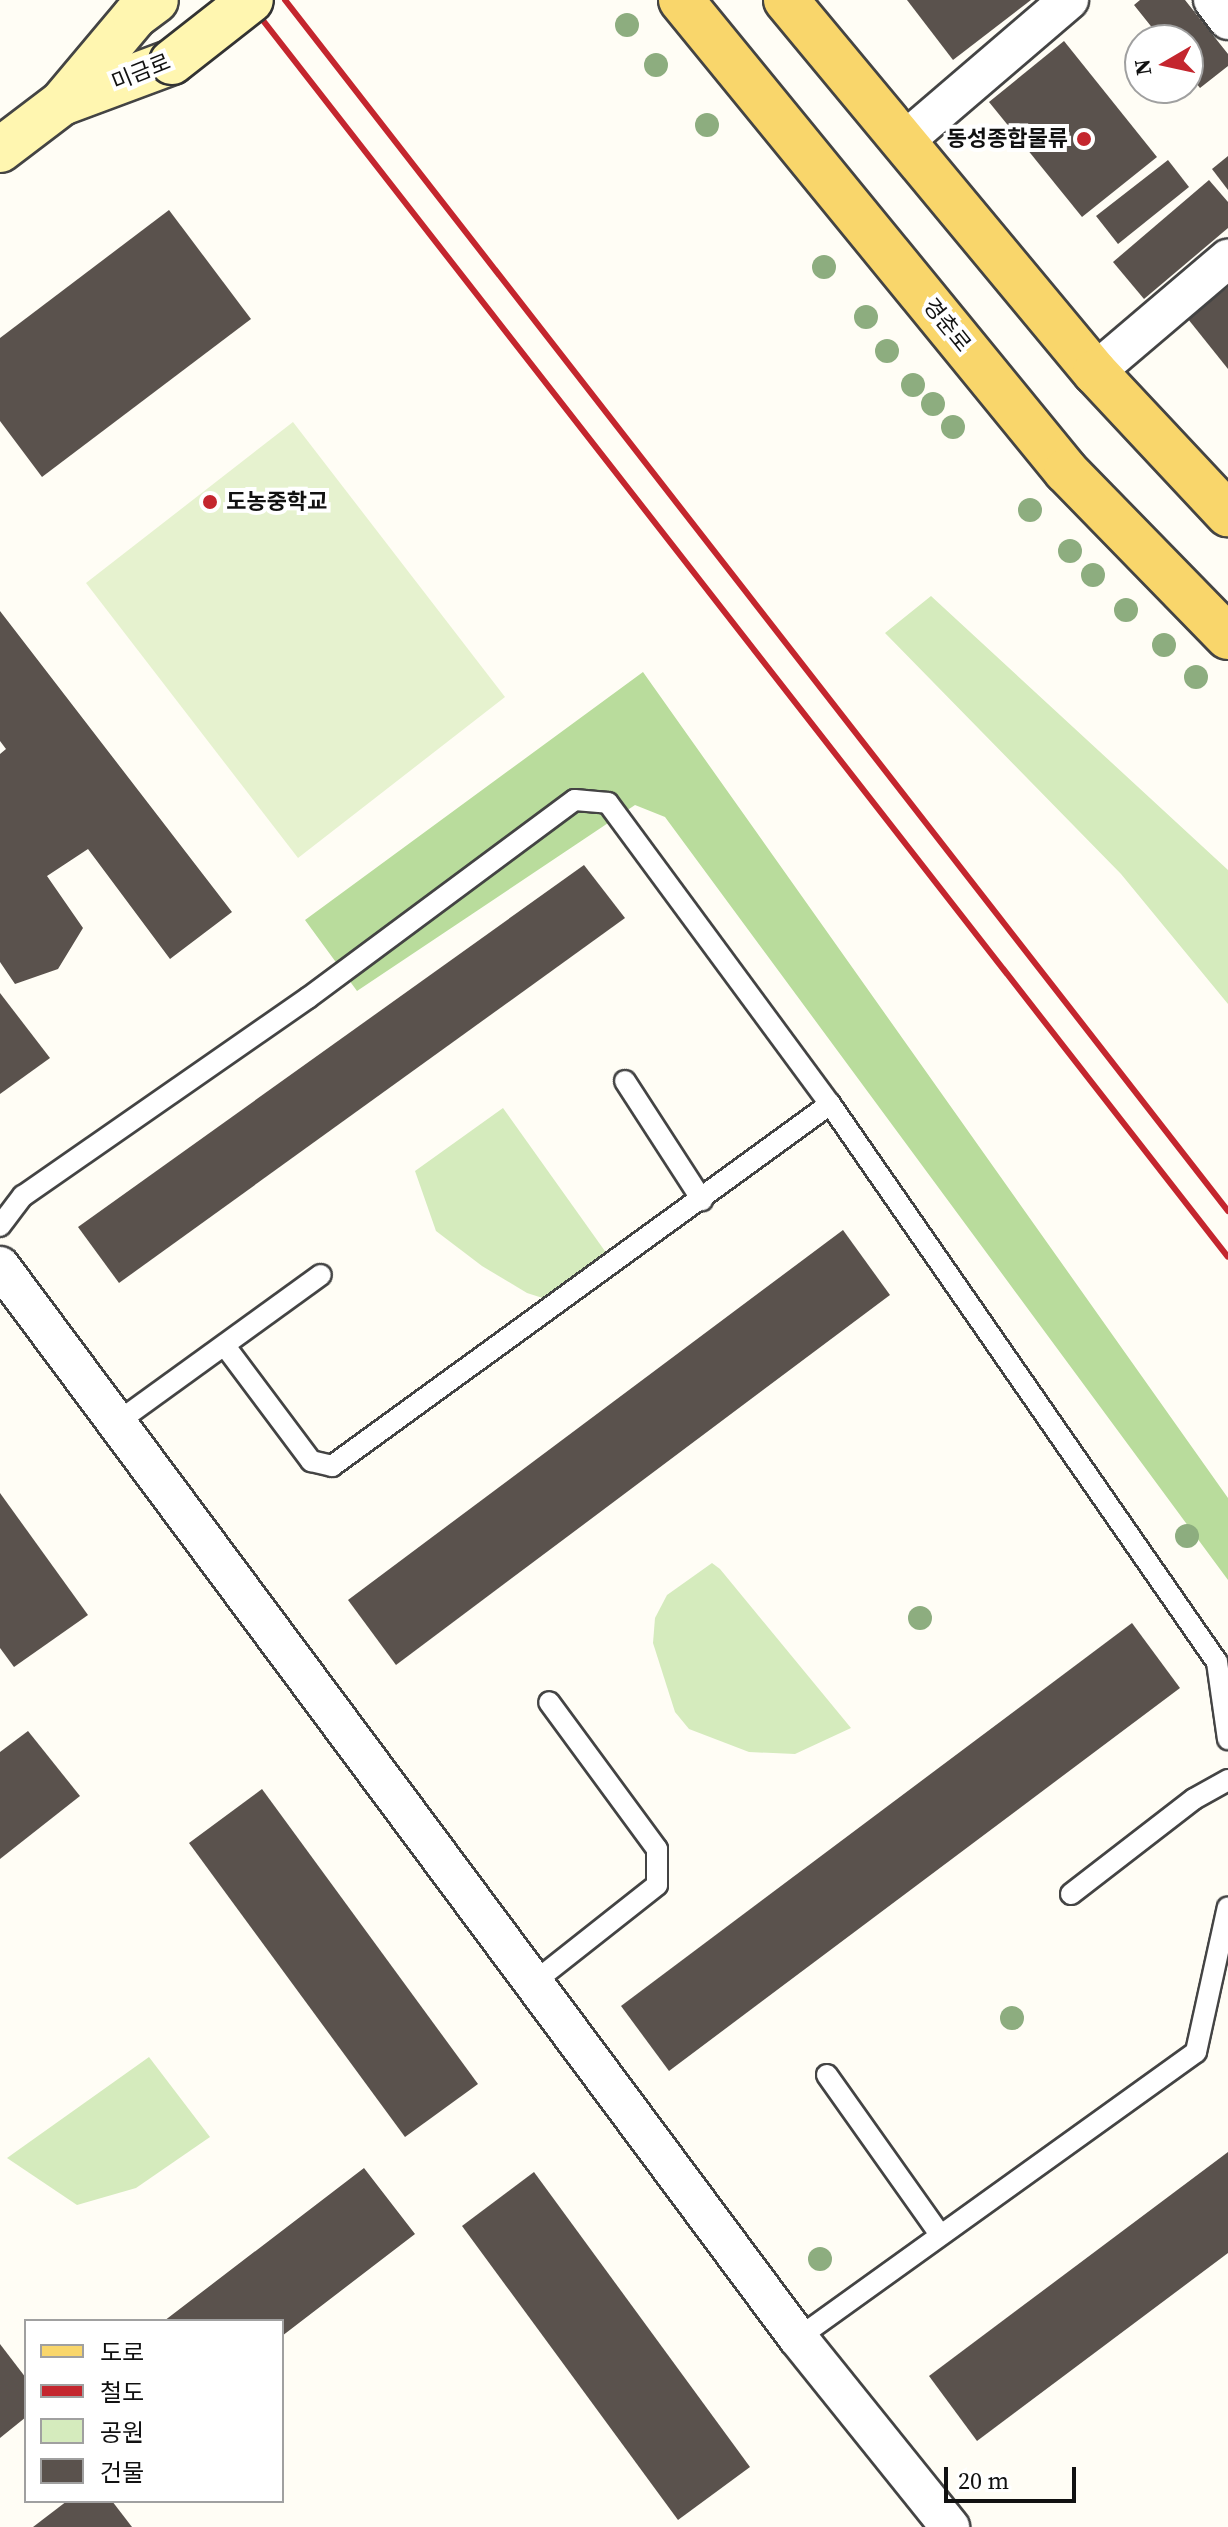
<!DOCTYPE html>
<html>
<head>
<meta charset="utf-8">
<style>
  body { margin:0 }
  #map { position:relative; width:1228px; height:2527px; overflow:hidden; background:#fffdf5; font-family:"Source Serif 4","Noto Sans KR",serif }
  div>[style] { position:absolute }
  .green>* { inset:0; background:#d5ebbd }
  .forest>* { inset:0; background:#b9dc9c }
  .pitch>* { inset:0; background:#e6f2cf }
  .building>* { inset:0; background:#5a524d }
  .roads { filter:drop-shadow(2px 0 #444) drop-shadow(-2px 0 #444) drop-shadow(0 2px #444) drop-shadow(0 -2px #444) }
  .lane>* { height:20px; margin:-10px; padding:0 10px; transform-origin:10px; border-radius:10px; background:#fff }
  .street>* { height:38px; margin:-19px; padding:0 19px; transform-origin:19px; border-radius:19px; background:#fff }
  .secondary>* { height:44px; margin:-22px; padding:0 22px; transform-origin:22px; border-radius:22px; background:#fff6b0 }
  .primary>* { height:44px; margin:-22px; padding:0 22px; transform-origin:22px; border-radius:22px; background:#f9d66b }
  .rail>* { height:6px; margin:-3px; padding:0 3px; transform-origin:3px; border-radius:3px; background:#c4262e }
  .bridges { filter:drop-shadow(2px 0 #333) drop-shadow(-2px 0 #333) drop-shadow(0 2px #333) drop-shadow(0 -2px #333) }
  .secondary-bridge>* { height:44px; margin:-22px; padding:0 22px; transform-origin:22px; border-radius:22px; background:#fff6b0 }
  .trees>* { width:24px; height:24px; margin:-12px; border-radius:50%; background:#8dad7f }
  .dots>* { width:22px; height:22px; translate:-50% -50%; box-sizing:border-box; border:4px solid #fff; border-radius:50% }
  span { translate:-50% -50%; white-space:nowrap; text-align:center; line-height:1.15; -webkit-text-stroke:8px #fff; paint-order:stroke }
  .street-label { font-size:22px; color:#111 }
  .poi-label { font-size:22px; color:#111; font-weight:700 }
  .right { translate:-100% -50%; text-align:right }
  .left { translate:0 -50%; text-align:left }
  .legend { position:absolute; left:24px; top:2319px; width:260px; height:184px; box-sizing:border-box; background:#fff; border:2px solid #a0a0a0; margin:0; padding:10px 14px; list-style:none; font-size:24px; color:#111 }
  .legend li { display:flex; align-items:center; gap:16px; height:40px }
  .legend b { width:40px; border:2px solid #a0a0a0 }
  .north { position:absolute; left:1124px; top:24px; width:80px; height:80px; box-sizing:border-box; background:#fff; border:2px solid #a0a0a0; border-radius:50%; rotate:261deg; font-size:22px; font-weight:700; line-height:32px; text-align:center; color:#111 }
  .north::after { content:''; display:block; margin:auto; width:28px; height:36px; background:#c4262e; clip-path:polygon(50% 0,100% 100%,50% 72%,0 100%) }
  .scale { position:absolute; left:944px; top:2467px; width:132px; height:36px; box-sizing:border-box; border:4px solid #111; border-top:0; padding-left:10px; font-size:24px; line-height:28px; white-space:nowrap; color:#111; -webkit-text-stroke:6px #fff; paint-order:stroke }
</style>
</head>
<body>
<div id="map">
  <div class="green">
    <i style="clip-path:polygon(931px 596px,1228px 870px,1228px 1004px,1121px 874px,885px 633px)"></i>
    <i style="clip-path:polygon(503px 1108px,612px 1261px,552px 1301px,527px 1293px,482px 1266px,436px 1231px,415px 1171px)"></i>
    <i style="clip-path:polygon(712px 1563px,720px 1569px,851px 1728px,795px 1754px,749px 1752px,689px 1729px,675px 1712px,653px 1643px,655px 1618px,667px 1595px)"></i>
    <i style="clip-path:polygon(149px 2057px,210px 2137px,136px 2188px,77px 2205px,7px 2158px)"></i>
  </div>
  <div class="forest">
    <i style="clip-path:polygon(643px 672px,1228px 1498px,1228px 1580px,665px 817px,635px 805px,357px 991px,305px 920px)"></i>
  </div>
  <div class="pitch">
    <i style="clip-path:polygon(293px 422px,505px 697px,298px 858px,86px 583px)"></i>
  </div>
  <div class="building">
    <i style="clip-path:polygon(907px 0,1031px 0,953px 60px)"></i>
    <i style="clip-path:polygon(1140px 0,1185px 0,1228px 54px,1228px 66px,1200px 88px,1188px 73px,1188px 40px,1162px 40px,1134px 5px)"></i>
    <i style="clip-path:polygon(1064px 41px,1157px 157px,1082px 217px,989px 102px)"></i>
    <i style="clip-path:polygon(1228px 156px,1228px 190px,1212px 169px)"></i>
    <i style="clip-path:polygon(1168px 160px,1189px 187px,1118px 244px,1096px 216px)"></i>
    <i style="clip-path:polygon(1209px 180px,1228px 202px,1228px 228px,1144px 299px,1113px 262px)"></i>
    <i style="clip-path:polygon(169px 210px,251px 319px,42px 477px,0 421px,0 338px)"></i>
    <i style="clip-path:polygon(1228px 287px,1228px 369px,1188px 319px)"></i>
    <i style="clip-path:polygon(0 611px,232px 912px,170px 959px,88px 849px,47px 876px,83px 928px,58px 969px,15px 984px,0 962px,0 754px,6px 749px,0 741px)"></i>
    <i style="clip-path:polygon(584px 865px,625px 918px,119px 1283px,78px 1227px)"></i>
    <i style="clip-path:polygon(0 993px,50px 1058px,0 1094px)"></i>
    <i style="clip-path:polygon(843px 1230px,890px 1295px,396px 1665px,348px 1600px)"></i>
    <i style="clip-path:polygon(0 1493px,88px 1615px,14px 1667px,0 1648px)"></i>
    <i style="clip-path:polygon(1132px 1623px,1180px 1688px,669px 2071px,621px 2006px)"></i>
    <i style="clip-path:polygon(28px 1731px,80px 1796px,0 1859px,0 1752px)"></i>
    <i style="clip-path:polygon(262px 1789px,478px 2084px,405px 2137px,189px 1843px)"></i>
    <i style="clip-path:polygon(1228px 2152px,1228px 2253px,977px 2441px,929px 2376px)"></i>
    <i style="clip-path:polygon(364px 2168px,415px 2234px,282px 2336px,282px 2321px,164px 2321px)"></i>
    <i style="clip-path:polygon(534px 2172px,750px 2467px,678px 2520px,462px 2226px)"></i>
    <i style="clip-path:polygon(0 2344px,26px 2378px,26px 2417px,0 2438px)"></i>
    <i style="clip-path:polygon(67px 2501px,112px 2501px,132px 2527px,33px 2527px)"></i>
  </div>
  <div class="roads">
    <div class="lane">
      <i style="left:625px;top:1081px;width:142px;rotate:57.1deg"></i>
      <i style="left:0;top:1226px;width:38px;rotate:-53deg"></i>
      <i style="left:23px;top:1196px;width:347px;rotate:-34.8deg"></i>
      <i style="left:308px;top:998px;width:332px;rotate:-36.6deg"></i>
      <i style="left:575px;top:800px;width:33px;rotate:5deg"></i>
      <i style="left:608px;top:803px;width:374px;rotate:53.6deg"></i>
      <i style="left:830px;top:1104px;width:679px;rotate:55.26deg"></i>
      <i style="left:1217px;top:1662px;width:78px;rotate:81.9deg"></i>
      <i style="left:225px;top:1346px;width:144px;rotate:53.2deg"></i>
      <i style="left:311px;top:1461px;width:22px;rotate:13deg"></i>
      <i style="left:332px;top:1466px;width:616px;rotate:-36.01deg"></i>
      <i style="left:119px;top:1421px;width:249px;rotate:-35.9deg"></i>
      <i style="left:1071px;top:1894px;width:155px;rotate:-37.7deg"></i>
      <i style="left:1194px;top:1799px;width:39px;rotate:-29deg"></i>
      <i style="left:533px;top:1983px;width:158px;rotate:-38.3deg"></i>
      <i style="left:657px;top:1885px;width:36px;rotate:-90deg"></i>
      <i style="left:657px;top:1849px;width:182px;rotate:-126.3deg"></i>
      <i style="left:827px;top:2075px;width:194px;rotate:54.7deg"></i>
      <i style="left:798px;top:2338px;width:490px;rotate:-35.7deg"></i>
      <i style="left:1196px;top:2052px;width:148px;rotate:-77.6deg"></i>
    </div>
    <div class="street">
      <i style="left:1213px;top:0;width:25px;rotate:53deg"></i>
      <i style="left:902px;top:143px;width:220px;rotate:-40.6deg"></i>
      <i style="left:1095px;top:372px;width:175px;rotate:-40.4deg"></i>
      <i style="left:0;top:1266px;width:1336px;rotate:53.34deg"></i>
      <i style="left:798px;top:2338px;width:243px;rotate:51.2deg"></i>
    </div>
    <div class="secondary">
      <i style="left:65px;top:102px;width:114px;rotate:-20.5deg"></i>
      <i style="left:0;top:150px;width:78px;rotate:-37.2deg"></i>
      <i style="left:62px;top:103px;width:114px;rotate:-50deg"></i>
      <i style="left:135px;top:16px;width:26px;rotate:-37deg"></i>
    </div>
    <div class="primary">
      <i style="left:681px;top:0;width:608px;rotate:50.74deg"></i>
      <i style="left:1066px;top:471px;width:232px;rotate:45.7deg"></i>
      <i style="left:786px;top:0;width:484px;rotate:50.3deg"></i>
      <i style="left:1095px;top:372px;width:195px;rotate:46.9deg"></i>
    </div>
  </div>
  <div class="rail">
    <i style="left:247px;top:0;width:1594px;rotate:52.03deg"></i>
    <i style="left:285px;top:0;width:1535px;rotate:52.09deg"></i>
  </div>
  <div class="bridges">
    <div class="secondary-bridge">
      <i style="left:172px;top:62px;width:100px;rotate:-38.1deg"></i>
    </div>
  </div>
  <div class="trees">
    <i style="left:627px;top:25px"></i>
    <i style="left:656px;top:65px"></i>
    <i style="left:707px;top:125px"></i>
    <i style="left:824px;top:267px"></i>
    <i style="left:866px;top:317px"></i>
    <i style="left:887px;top:351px"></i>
    <i style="left:913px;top:385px"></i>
    <i style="left:933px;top:404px"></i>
    <i style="left:953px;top:427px"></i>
    <i style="left:1030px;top:510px"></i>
    <i style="left:1070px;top:551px"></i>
    <i style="left:1093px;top:575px"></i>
    <i style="left:1126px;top:610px"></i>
    <i style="left:1164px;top:645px"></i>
    <i style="left:1196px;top:677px"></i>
    <i style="left:1187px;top:1536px"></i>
    <i style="left:920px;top:1618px"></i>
    <i style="left:1012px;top:2018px"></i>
    <i style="left:820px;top:2259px"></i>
  </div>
  <div class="dots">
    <i style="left:1084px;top:139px;background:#c4262e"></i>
    <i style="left:210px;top:502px;background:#c4262e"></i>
  </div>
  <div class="street-label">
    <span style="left:141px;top:72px;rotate:-22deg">미금로</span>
    <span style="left:947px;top:325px;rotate:51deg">경춘로</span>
  </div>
  <div class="poi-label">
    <span class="right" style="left:1068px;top:139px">동성종합물류</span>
    <span class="left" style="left:226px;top:502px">도농중학교</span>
  </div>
  <ul class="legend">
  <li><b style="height:10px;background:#f9d66b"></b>도로</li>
  <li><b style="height:10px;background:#c4262e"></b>철도</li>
  <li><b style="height:22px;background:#d5ebbd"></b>공원</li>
  <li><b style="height:22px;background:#5a524d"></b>건물</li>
  </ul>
  <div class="north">N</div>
  <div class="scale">20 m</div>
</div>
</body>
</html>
